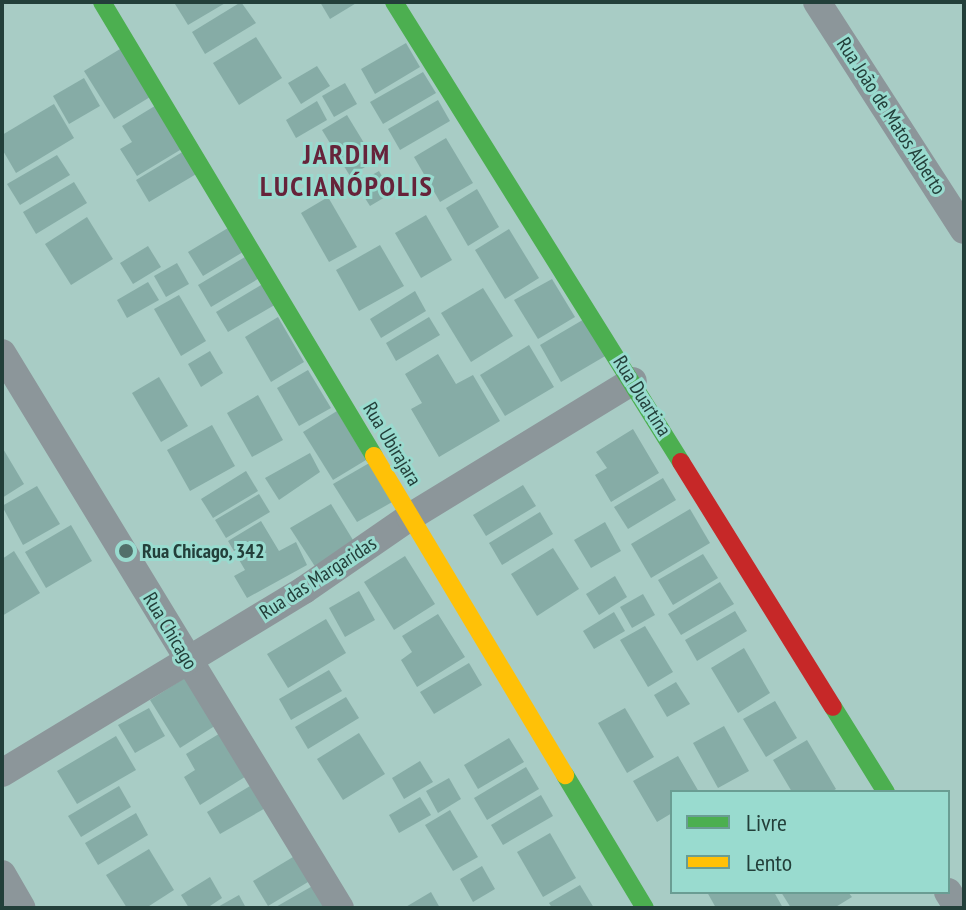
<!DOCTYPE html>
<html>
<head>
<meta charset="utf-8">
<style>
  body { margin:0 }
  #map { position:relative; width:966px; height:910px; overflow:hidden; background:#a8ccc5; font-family:"PT Sans Narrow",sans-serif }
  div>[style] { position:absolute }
  .building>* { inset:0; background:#86aca6 }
  .street>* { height:28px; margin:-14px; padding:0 14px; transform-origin:14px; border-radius:14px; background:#8c969a }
  .fast>* { height:18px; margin:-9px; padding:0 9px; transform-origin:9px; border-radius:9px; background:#4caf50 }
  .slow>* { height:18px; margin:-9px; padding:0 9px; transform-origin:9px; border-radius:9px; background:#ffc107 }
  .jam>* { height:18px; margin:-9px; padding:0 9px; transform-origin:9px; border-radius:9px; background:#c62828 }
  .dots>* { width:22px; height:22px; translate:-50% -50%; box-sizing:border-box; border:4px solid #99dbcf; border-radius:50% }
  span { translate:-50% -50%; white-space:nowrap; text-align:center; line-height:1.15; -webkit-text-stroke:6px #99dbcf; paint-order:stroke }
  .street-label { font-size:20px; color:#233f3a }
  .poi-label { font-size:20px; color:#233f3a; font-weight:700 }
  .left { translate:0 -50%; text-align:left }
  .district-label { font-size:28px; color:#66233a; font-weight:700; letter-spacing:2px }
  .frame { position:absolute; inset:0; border:4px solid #233f3a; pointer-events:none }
  .legend { position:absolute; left:670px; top:790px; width:280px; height:104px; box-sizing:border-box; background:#99dbcf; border:2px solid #6a9d93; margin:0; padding:10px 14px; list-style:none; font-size:24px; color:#233f3a }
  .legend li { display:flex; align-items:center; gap:16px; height:40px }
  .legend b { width:40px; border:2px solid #6a9d93 }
</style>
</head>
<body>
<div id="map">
  <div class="building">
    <i style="clip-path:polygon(227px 2px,188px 25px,175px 4px,179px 2px)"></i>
    <i style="clip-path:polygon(241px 2px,256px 23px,205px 54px,192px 32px)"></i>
    <i style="clip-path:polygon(320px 2px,358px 2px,330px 19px)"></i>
    <i style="clip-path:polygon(256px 37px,282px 78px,239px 105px,213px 63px)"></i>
    <i style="clip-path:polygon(406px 43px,420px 67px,375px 94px,361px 69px)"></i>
    <i style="clip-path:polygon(125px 46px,155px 94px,114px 119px,84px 71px)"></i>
    <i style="clip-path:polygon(317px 66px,330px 86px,301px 104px,288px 83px)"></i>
    <i style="clip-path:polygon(423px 72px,436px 93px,383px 124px,370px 102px)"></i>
    <i style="clip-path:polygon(84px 78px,100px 106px,69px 124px,53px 96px)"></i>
    <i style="clip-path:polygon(345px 83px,357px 104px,334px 117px,322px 96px)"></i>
    <i style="clip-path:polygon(438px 100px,450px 121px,400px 150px,388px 129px)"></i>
    <i style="clip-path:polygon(317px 101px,327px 120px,296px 138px,286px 120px)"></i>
    <i style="clip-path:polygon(54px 104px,74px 138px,16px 173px,2px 149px,2px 135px)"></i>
    <i style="clip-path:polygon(158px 104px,185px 147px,137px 176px,120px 149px,132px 142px,122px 126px)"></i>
    <i style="clip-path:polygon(347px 115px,375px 161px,350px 176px,322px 130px)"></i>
    <i style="clip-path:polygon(446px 138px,473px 183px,440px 202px,414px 157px)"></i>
    <i style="clip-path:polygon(184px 151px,198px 173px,149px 202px,136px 180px)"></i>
    <i style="clip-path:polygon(57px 155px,70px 175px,20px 205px,7px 184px)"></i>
    <i style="clip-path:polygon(379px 171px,392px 193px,370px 206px,356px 184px)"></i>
    <i style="clip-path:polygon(74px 182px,87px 203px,36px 234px,23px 212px)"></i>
    <i style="clip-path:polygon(477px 189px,499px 227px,468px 246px,446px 208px)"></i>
    <i style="clip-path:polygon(328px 197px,357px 247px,329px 262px,301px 213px)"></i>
    <i style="clip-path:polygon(426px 215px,452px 260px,421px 278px,395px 233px)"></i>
    <i style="clip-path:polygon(87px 217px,113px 259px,71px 285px,45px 244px)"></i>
    <i style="clip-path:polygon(233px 225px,248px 249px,203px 276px,188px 252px)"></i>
    <i style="clip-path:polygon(509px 229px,539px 278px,505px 299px,475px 250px)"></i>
    <i style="clip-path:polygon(380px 245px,404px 286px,359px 311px,336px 270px)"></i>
    <i style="clip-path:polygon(148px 246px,161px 267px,133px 284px,120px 263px)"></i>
    <i style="clip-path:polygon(250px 254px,263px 276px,211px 307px,198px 285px)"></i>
    <i style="clip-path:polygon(177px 263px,189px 284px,166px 297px,154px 276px)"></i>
    <i style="clip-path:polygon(552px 279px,575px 317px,538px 339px,514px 300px)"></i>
    <i style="clip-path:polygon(148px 282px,159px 300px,127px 318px,117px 300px)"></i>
    <i style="clip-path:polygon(266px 282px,278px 303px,228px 332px,216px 312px)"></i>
    <i style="clip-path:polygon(483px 288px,513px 336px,471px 362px,441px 313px)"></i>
    <i style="clip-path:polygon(415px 291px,426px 311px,381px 338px,370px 319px)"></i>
    <i style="clip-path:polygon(179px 295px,206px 341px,181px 356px,154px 309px)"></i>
    <i style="clip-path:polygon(278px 317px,304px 362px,271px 382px,245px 337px)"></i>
    <i style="clip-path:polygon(429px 317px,440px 335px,396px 361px,386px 343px)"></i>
    <i style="clip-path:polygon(586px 318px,607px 355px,561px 382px,540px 345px)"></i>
    <i style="clip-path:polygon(529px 345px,554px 387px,505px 416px,480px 375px)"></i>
    <i style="clip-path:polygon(210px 351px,223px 373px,201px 387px,188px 364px)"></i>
    <i style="clip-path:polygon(438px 354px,456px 384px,473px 375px,500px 421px,439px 457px,411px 409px,422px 403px,405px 374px)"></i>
    <i style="clip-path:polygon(308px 370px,331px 408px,299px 426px,277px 388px)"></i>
    <i style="clip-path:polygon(159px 377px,188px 426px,161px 442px,132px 393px)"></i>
    <i style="clip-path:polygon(258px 395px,283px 440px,252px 457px,227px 413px)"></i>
    <i style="clip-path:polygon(337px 411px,366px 460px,333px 480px,303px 432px)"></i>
    <i style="clip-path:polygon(212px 425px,235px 466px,190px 491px,167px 450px)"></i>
    <i style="clip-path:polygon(633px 429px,659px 473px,611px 502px,595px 475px,607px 468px,596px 452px)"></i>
    <i style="clip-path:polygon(2px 447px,24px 484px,2px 498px)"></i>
    <i style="clip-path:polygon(310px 453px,320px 472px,279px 500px,265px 478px)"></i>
    <i style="clip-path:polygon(371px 462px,394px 501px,357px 522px,333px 484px)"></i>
    <i style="clip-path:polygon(246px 471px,258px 491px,213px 518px,201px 499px)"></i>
    <i style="clip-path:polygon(663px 478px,676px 500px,628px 529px,614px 507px)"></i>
    <i style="clip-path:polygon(523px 485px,536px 506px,486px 536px,473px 515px)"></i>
    <i style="clip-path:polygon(37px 486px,60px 524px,23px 545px,2px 506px)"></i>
    <i style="clip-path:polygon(259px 494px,270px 512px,226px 538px,215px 520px)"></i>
    <i style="clip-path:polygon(331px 504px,356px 545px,316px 568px,290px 528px)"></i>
    <i style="clip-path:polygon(690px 509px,710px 543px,651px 578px,631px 544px)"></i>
    <i style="clip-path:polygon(540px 512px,553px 534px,502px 565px,489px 543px)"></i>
    <i style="clip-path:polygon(261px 521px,279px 551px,296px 542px,307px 565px,247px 598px,234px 576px,245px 570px,228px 541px)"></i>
    <i style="clip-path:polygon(605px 522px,621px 551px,591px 568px,574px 540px)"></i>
    <i style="clip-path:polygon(71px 525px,92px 561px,46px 588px,25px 552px)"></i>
    <i style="clip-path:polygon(553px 548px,579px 589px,537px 616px,511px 574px)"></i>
    <i style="clip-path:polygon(14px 551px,40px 593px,2px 616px,2px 559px)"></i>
    <i style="clip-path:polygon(703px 554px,718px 578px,673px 605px,658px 580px)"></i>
    <i style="clip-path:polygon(405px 556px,435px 604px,394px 630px,364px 582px)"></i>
    <i style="clip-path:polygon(615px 576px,627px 597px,599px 615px,586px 594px)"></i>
    <i style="clip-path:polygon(720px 582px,734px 604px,681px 635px,668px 614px)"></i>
    <i style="clip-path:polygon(359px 591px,375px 620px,345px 637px,329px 608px)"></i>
    <i style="clip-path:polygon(643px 594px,655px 615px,632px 628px,620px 607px)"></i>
    <i style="clip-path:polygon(735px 611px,747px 631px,697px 661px,685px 640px)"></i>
    <i style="clip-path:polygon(614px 612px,625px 631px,594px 649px,583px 631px)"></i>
    <i style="clip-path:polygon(438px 614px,465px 657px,417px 687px,401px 660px,412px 652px,402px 636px)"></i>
    <i style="clip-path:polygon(326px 619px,346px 653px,288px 688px,267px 654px)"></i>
    <i style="clip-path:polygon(645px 626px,673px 672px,648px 687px,620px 640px)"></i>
    <i style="clip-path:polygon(744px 648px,770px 693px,738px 713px,711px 668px)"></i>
    <i style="clip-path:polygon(469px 663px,482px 685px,434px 714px,420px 692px)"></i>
    <i style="clip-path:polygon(329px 670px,342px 691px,291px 720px,279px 699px)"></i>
    <i style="clip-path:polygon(191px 674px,221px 722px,180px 748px,150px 700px)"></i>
    <i style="clip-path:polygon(676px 682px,690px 704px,667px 717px,654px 695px)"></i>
    <i style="clip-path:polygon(346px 697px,359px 718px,308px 749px,295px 727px)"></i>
    <i style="clip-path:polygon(775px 701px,797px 738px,766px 757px,743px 719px)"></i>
    <i style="clip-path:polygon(149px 708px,165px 736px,135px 753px,118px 725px)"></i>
    <i style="clip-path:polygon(625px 708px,654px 757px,627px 773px,598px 723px)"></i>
    <i style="clip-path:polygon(724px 726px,749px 771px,718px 788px,693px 743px)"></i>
    <i style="clip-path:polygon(222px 732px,248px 775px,200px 805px,184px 777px,195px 770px,186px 754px)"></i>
    <i style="clip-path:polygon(359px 733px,385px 774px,343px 800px,317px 759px)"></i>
    <i style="clip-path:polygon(116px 736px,136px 770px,77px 804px,57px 771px)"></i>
    <i style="clip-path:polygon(509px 738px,524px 762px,478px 789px,464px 765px)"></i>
    <i style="clip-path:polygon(807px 740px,836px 789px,831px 792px,792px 792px,773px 760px)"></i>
    <i style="clip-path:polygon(678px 756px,699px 792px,672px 792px,672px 813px,657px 822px,633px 781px)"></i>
    <i style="clip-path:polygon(420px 761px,433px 782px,404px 799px,392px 778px)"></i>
    <i style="clip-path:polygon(526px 767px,539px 789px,487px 820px,474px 798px)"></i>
    <i style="clip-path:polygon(449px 778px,461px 799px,438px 813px,426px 791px)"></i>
    <i style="clip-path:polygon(255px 783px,269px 806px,220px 834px,207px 812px)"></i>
    <i style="clip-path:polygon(119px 786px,131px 807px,81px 837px,68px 816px)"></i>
    <i style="clip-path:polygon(541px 795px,553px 816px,503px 845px,491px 825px)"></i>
    <i style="clip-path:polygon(420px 797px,431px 815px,399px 833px,389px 815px)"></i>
    <i style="clip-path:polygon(450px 810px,478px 857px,453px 871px,425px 825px)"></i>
    <i style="clip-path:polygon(136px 813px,148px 835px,98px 865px,85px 843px)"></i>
    <i style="clip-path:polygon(550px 833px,576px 878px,543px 897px,517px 852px)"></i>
    <i style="clip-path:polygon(149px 849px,174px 890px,146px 908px,127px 908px,106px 875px)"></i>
    <i style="clip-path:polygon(298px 854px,313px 879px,268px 906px,253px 881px)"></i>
    <i style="clip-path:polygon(482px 866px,495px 889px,473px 902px,460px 879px)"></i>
    <i style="clip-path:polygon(210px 877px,222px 898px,207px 908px,189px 908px,181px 895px)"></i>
    <i style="clip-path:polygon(316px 884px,329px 905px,324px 908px,274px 908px)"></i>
    <i style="clip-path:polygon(580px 885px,594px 908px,552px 908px,549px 903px)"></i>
    <i style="clip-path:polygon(431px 892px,440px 908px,404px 908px)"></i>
    <i style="clip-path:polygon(707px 892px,774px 892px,783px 908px,716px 908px)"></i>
    <i style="clip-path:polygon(781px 892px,848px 892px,852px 897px,834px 908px,791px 908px)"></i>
    <i style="clip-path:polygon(239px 895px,246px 908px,216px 908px)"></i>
  </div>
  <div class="street">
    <i style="left:817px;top:2px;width:271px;rotate:57.2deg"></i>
    <i style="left:2px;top:353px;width:650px;rotate:58.66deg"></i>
    <i style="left:2px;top:773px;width:353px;rotate:-31.2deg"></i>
    <i style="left:304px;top:590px;width:129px;rotate:-34.6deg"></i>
    <i style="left:410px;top:517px;width:261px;rotate:-31.4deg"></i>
    <i style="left:2px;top:874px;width:39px;rotate:60deg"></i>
    <i style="left:948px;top:892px;width:19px;rotate:58deg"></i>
  </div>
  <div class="fast">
    <i style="left:102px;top:2px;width:529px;rotate:59.07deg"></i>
    <i style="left:394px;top:2px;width:542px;rotate:58.04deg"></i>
    <i style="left:833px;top:707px;width:100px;rotate:58.1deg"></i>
    <i style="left:565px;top:775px;width:155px;rotate:59deg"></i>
  </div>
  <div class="slow">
    <i style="left:374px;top:456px;width:372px;rotate:59.1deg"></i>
  </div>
  <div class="jam">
    <i style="left:681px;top:462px;width:288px;rotate:58.2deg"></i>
  </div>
  <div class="dots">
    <i style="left:126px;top:551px;background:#52706b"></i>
  </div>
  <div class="street-label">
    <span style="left:891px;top:116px;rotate:57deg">Rua João de Matos Alberto</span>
    <span style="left:642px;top:396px;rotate:58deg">Rua Duartina</span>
    <span style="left:392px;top:444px;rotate:59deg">Rua Ubirajara</span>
    <span style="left:318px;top:578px;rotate:-33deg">Rua das Margaridas</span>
    <span style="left:170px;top:631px;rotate:59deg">Rua Chicago</span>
  </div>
  <div class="poi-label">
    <span class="left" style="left:142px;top:551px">Rua Chicago, 342</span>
  </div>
  <div class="district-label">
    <span style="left:347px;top:170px">JARDIM<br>LUCIANÓPOLIS</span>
  </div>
  <div class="frame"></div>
  <ul class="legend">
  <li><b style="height:10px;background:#4caf50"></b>Livre</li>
  <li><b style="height:10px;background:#ffc107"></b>Lento</li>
  </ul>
</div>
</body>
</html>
